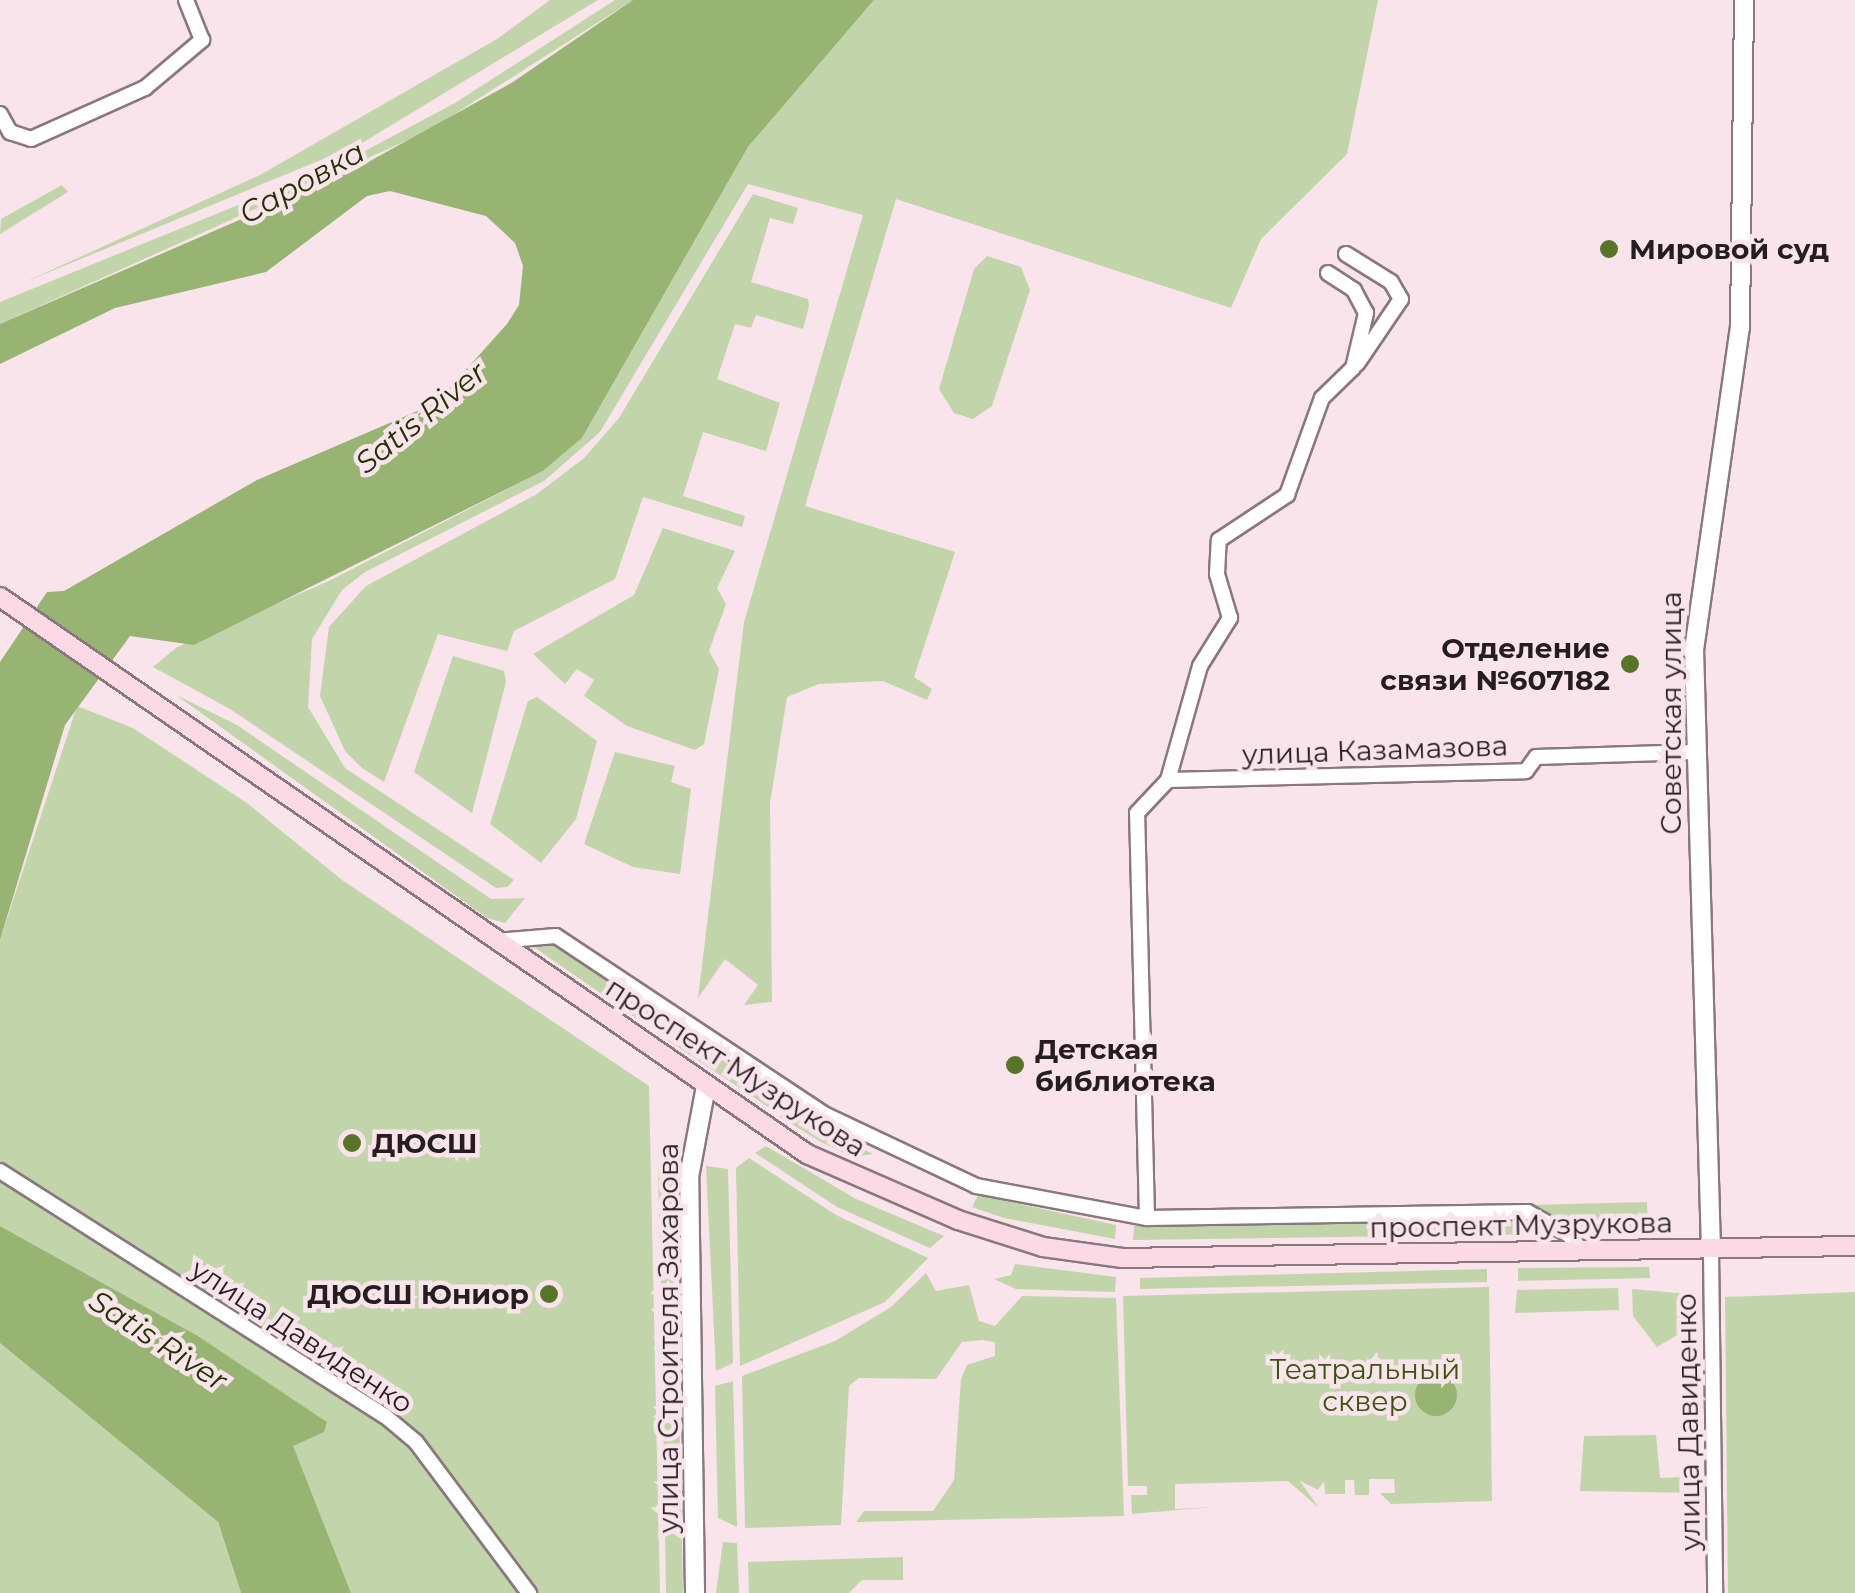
<!DOCTYPE html>
<html>
<head>
<meta charset="utf-8">
<style>
  body { margin:0 }
  #map { position:relative; width:1855px; height:1593px; overflow:hidden; background:#f8e4ea; font-family:Montserrat,sans-serif }
  div>[style] { position:absolute }
  .green>* { inset:0; background:#c2d5aa }
  .water>* { inset:0; background:#98b473 }
  .round { border-radius:50% }
  .roads { filter:drop-shadow(2px 0 #89787d) drop-shadow(-2px 0 #89787d) drop-shadow(0 2px #89787d) drop-shadow(0 -2px #89787d) }
  .minor>* { height:14px; margin:-7px; padding:0 7px; transform-origin:7px; border-radius:7px; background:#fff }
  .tertiary>* { height:18px; margin:-9px; padding:0 9px; transform-origin:9px; border-radius:9px; background:#fff }
  .secondary>* { height:18px; margin:-9px; padding:0 9px; transform-origin:9px; border-radius:9px; background:#fbdae6 }
  .dots>* { width:28px; height:28px; translate:-50% -50%; box-sizing:border-box; border:5px solid #f8e4ea; border-radius:50% }
  span { translate:-50% -50%; white-space:nowrap; text-align:center; line-height:1.15; -webkit-text-stroke:9px #f8e4ea; paint-order:stroke }
  .poi-label { font-size:28px; color:#251e20; font-weight:700 }
  .left { translate:0 -50%; text-align:left }
  .right { translate:-100% -50%; text-align:right }
  .street-label { font-size:28px; color:#251e20 }
  .park-label { font-size:28px; color:#3b540c }
  .water-label { font-size:30px; color:#213201; font-style:italic }
</style>
</head>
<body>
<div id="map">
  <div class="green">
    <i style="clip-path:polygon(550px 0,598px 0,362px 143px,25px 282px,260px 175px,497px 39px)"></i>
    <i style="clip-path:polygon(615px 0,633px 0,428px 131px,0 324px,0 302px,346px 161px,455px 103px)"></i>
    <i style="clip-path:polygon(874px 0,1378px 0,1347px 154px,1261px 239px,1231px 308px,896px 199px,805px 506px,955px 552px,914px 677px,932px 689px,927px 700px,883px 681px,819px 684px,787px 697px,770px 803px,772px 1002px,744px 1005px,758px 985px,725px 959px,698px 998px,744px 622px,863px 215px,748px 184px,600px 432px,544px 481px,365px 572px,342px 590px,312px 639px,308px 707px,345px 768px,514px 880px,507px 887px,496px 888px,230px 709px,153px 667px,177px 647px,329px 581px,543px 471px,582px 438px,748px 147px)"></i>
    <i style="clip-path:polygon(62px 185px,68px 192px,0 234px,1px 219px)"></i>
    <i style="clip-path:polygon(753px 194px,798px 208px,793px 224px,770px 218px,751px 282px,808px 299px,809px 306px,803px 329px,756px 315px,751px 328px,735px 324px,717px 379px,780px 403px,766px 451px,703px 432px,683px 496px,745px 516px,742px 527px,643px 497px,615px 579px,514px 631px,507px 651px,438px 634px,384px 782px,362px 768px,345px 751px,320px 696px,329px 627px,366px 586px,537px 494px,584px 458px,619px 418px)"></i>
    <i style="clip-path:polygon(987px 256px,1021px 267px,1030px 290px,992px 406px,973px 419px,954px 413px,939px 389px,974px 269px)"></i>
    <i style="clip-path:polygon(663px 528px,735px 551px,717px 588px,726px 604px,709px 651px,719px 669px,704px 744px,695px 750px,627px 726px,584px 696px,594px 680px,577px 669px,565px 684px,533px 654px,634px 595px)"></i>
    <i style="clip-path:polygon(453px 656px,504px 671px,506px 682px,472px 813px,414px 772px)"></i>
    <i style="clip-path:polygon(176px 695px,237px 725px,491px 899px,525px 898px,505px 923px,487px 918px)"></i>
    <i style="clip-path:polygon(537px 697px,597px 741px,576px 819px,541px 863px,490px 824px,528px 701px)"></i>
    <i style="clip-path:polygon(77px 706px,133px 728px,247px 803px,342px 880px,649px 1086px,660px 1593px,351px 1593px,292px 1446px,323px 1432px,327px 1422px,198px 1336px,0 1226px,0 940px)"></i>
    <i style="clip-path:polygon(615px 752px,675px 766px,671px 782px,691px 789px,680px 874px,633px 867px,584px 844px)"></i>
    <i style="clip-path:polygon(548px 942px,572px 956px,654px 1014px,639px 1020px,528px 943px)"></i>
    <i style="clip-path:polygon(668px 1023px,777px 1098px,771px 1109px,669px 1041px)"></i>
    <i style="clip-path:polygon(786px 1104px,828px 1131px,873px 1154px,853px 1157px,821px 1142px,780px 1117px)"></i>
    <i style="clip-path:polygon(766px 1146px,856px 1199px,944px 1236px,930px 1248px,837px 1207px,755px 1153px)"></i>
    <i style="clip-path:polygon(749px 1158px,836px 1215px,928px 1258px,885px 1302px,740px 1366px,736px 1168px)"></i>
    <i style="clip-path:polygon(706px 1166px,728px 1169px,733px 1363px,716px 1371px)"></i>
    <i style="clip-path:polygon(658px 1167px,672px 1167px,674px 1177px,677px 1283px,678px 1385px,663px 1391px)"></i>
    <i style="clip-path:polygon(978px 1195px,1116px 1225px,1115px 1239px,1004px 1218px,972px 1207px)"></i>
    <i style="clip-path:polygon(1647px 1202px,1648px 1230px,1597px 1233px,1529px 1205px)"></i>
    <i style="clip-path:polygon(1527px 1220px,1550px 1234px,1133px 1240px,1134px 1226px)"></i>
    <i style="clip-path:polygon(1015px 1264px,1116px 1277px,1115px 1292px,1016px 1289px,994px 1279px,1011px 1275px)"></i>
    <i style="clip-path:polygon(1649px 1267px,1650px 1278px,1518px 1281px,1518px 1268px)"></i>
    <i style="clip-path:polygon(1487px 1269px,1487px 1282px,1140px 1289px,1140px 1278px)"></i>
    <i style="clip-path:polygon(926px 1273px,936px 1291px,969px 1285px,979px 1321px,995px 1326px,1022px 1296px,1116px 1298px,1124px 1516px,856px 1522px,864px 1511px,933px 1511px,954px 1480px,961px 1379px,967px 1365px,995px 1356px,995px 1342px,982px 1340px,962px 1342px,936px 1379px,859px 1378px,849px 1386px,841px 1525px,745px 1528px,742px 1376px,835px 1341px,891px 1307px)"></i>
    <i style="clip-path:polygon(1489px 1287px,1492px 1501px,1391px 1504px,1380px 1493px,1395px 1493px,1394px 1479px,1369px 1479px,1369px 1495px,1355px 1495px,1354px 1480px,1345px 1480px,1345px 1494px,1325px 1494px,1324px 1481px,1318px 1490px,1300px 1481px,1319px 1508px,1288px 1481px,1175px 1484px,1175px 1509px,1213px 1507px,1132px 1514px,1131px 1495px,1147px 1495px,1147px 1486px,1128px 1486px,1123px 1296px)"></i>
    <i style="clip-path:polygon(1618px 1288px,1619px 1310px,1515px 1313px,1517px 1290px)"></i>
    <i style="clip-path:polygon(1632px 1289px,1689px 1294px,1694px 1325px,1657px 1347px,1633px 1316px)"></i>
    <i style="clip-path:polygon(1855px 1292px,1855px 1593px,1728px 1593px,1725px 1297px)"></i>
    <i style="clip-path:polygon(0 1343px,218px 1522px,241px 1593px,0 1593px)"></i>
    <i style="clip-path:polygon(733px 1381px,737px 1527px,718px 1518px,715px 1386px)"></i>
    <i style="clip-path:polygon(679px 1399px,683px 1593px,666px 1593px,663px 1406px)"></i>
    <i style="clip-path:polygon(1656px 1435px,1660px 1478px,1704px 1476px,1702px 1493px,1580px 1491px,1584px 1436px)"></i>
    <i style="clip-path:polygon(723px 1542px,737px 1543px,739px 1593px,716px 1593px)"></i>
    <i style="clip-path:polygon(903px 1557px,903px 1580px,862px 1580px,849px 1593px,749px 1593px,748px 1562px)"></i>
  </div>
  <div class="water">
    <i style="clip-path:polygon(633px 0,874px 0,748px 147px,582px 438px,543px 471px,194px 645px,130px 636px,65px 725px,0 940px,0 662px,47px 592px,64px 591px,257px 480px,436px 403px,507px 324px,519px 305px,523px 266px,515px 243px,486px 216px,390px 191px,367px 196px,266px 272px,115px 308px,0 364px,0 324px,352px 171px,513px 82px)"></i>
    <i style="clip-path:polygon(0 1226px,198px 1336px,327px 1422px,324px 1432px,293px 1446px,351px 1593px,241px 1593px,218px 1522px,0 1343px)"></i>
    <i class="round" style="left:1415px;top:1374px;width:42px;height:42px"></i>
  </div>
  <div class="roads">
    <div class="minor">
      <i style="left:0;top:114px;width:21px;rotate:61deg"></i>
      <i style="left:10px;top:132px;width:22px;rotate:18deg"></i>
      <i style="left:31px;top:139px;width:125px;rotate:-24.1deg"></i>
      <i style="left:145px;top:88px;width:75px;rotate:-40.1deg"></i>
      <i style="left:202px;top:40px;width:43px;rotate:-111.8deg"></i>
      <i style="left:1346px;top:254px;width:53px;rotate:31.9deg"></i>
      <i style="left:1391px;top:282px;width:20px;rotate:60deg"></i>
      <i style="left:1401px;top:299px;width:78px;rotate:124.1deg"></i>
      <i style="left:1168px;top:780px;width:358px;rotate:-1.4deg"></i>
      <i style="left:1526px;top:771px;width:17px;rotate:-54deg"></i>
      <i style="left:1536px;top:757px;width:159px;rotate:-1.8deg"></i>
      <i style="left:496px;top:941px;width:60px;rotate:-4.8deg"></i>
      <i style="left:556px;top:936px;width:322px;rotate:33.6deg"></i>
      <i style="left:824px;top:1114px;width:168px;rotate:25.3deg"></i>
      <i style="left:976px;top:1186px;width:174px;rotate:10.6deg"></i>
      <i style="left:1147px;top:1218px;width:381px;rotate:-0.9deg"></i>
      <i style="left:1528px;top:1212px;width:47px;rotate:29.3deg"></i>
      <i style="left:1569px;top:1235px;width:21px;rotate:51deg"></i>
      <i style="left:0;top:1171px;width:456px;rotate:32.5deg"></i>
      <i style="left:385px;top:1416px;width:40px;rotate:40deg"></i>
      <i style="left:416px;top:1442px;width:189px;rotate:53.2deg"></i>
      <i style="left:1147px;top:1218px;width:405px;rotate:-91.4deg"></i>
      <i style="left:1137px;top:813px;width:45px;rotate:-46.8deg"></i>
      <i style="left:1168px;top:780px;width:118px;rotate:-74.3deg"></i>
      <i style="left:1200px;top:666px;width:57px;rotate:-58deg"></i>
      <i style="left:1230px;top:618px;width:46px;rotate:-106.5deg"></i>
      <i style="left:1217px;top:574px;width:34px;rotate:-87deg"></i>
      <i style="left:1219px;top:540px;width:82px;rotate:-33.5deg"></i>
      <i style="left:1287px;top:495px;width:103px;rotate:-70.2deg"></i>
      <i style="left:1322px;top:398px;width:43px;rotate:-44.1deg"></i>
      <i style="left:1353px;top:368px;width:57px;rotate:-76.7deg"></i>
      <i style="left:1366px;top:313px;width:26px;rotate:-118deg"></i>
      <i style="left:1354px;top:290px;width:31px;rotate:-147deg"></i>
      <i style="left:1711px;top:1250px;width:343px;rotate:89.3deg"></i>
    </div>
    <div class="tertiary">
      <i style="left:1711px;top:1250px;width:600px;rotate:-91.62deg"></i>
      <i style="left:1694px;top:650px;width:325px;rotate:-81.9deg"></i>
      <i style="left:1740px;top:328px;width:328px;rotate:-89.3deg"></i>
      <i style="left:695px;top:1593px;width:416px;rotate:-90.8deg"></i>
      <i style="left:689px;top:1177px;width:93px;rotate:-79.4deg"></i>
    </div>
    <div class="secondary">
      <i style="left:0;top:597px;width:981px;rotate:34.61deg"></i>
      <i style="left:807px;top:1154px;width:165px;rotate:23.6deg"></i>
      <i style="left:958px;top:1220px;width:89px;rotate:17.6deg"></i>
      <i style="left:1043px;top:1247px;width:80px;rotate:7.9deg"></i>
      <i style="left:1122px;top:1258px;width:733px;rotate:-0.94deg"></i>
    </div>
  </div>
  <div class="dots">
    <i style="left:1609px;top:249px;background:#587429"></i>
    <i style="left:1630px;top:664px;background:#587429"></i>
    <i style="left:1015px;top:1065px;background:#587429"></i>
    <i style="left:352px;top:1143px;background:#587429"></i>
    <i style="left:549px;top:1294px;background:#587429"></i>
  </div>
  <div class="poi-label">
    <span class="left" style="left:1629px;top:249px">Мировой суд</span>
    <span class="right" style="left:1610px;top:664px">Отделение<br>связи №607182</span>
    <span class="left" style="left:1035px;top:1065px">Детская<br>библиотека</span>
    <span class="left" style="left:372px;top:1143px">ДЮСШ</span>
    <span class="right" style="left:529px;top:1294px">ДЮСШ Юниор</span>
  </div>
  <div class="street-label">
    <span style="left:1671px;top:713px;rotate:-90deg">Советская улица</span>
    <span style="left:1375px;top:750px;rotate:-2deg">улица Казамазова</span>
    <span style="left:736px;top:1067px;rotate:33deg">проспект Музрукова</span>
    <span style="left:1521px;top:1225px;rotate:-1deg">проспект Музрукова</span>
    <span style="left:302px;top:1336px;rotate:33deg">улица Давиденко</span>
    <span style="left:668px;top:1338px;rotate:-90deg">улица Строителя Захарова</span>
    <span style="left:1688px;top:1422px;rotate:-91deg">улица Давиденко</span>
  </div>
  <div class="park-label">
    <span style="left:1365px;top:1385px">Театральный<br>сквер</span>
  </div>
  <div class="water-label">
    <span style="left:302px;top:183px;rotate:-29deg">Саровка</span>
    <span style="left:421px;top:418px;rotate:-39deg">Satis River</span>
    <span style="left:158px;top:1341px;rotate:33deg">Satis River</span>
  </div>
</div>
</body>
</html>
